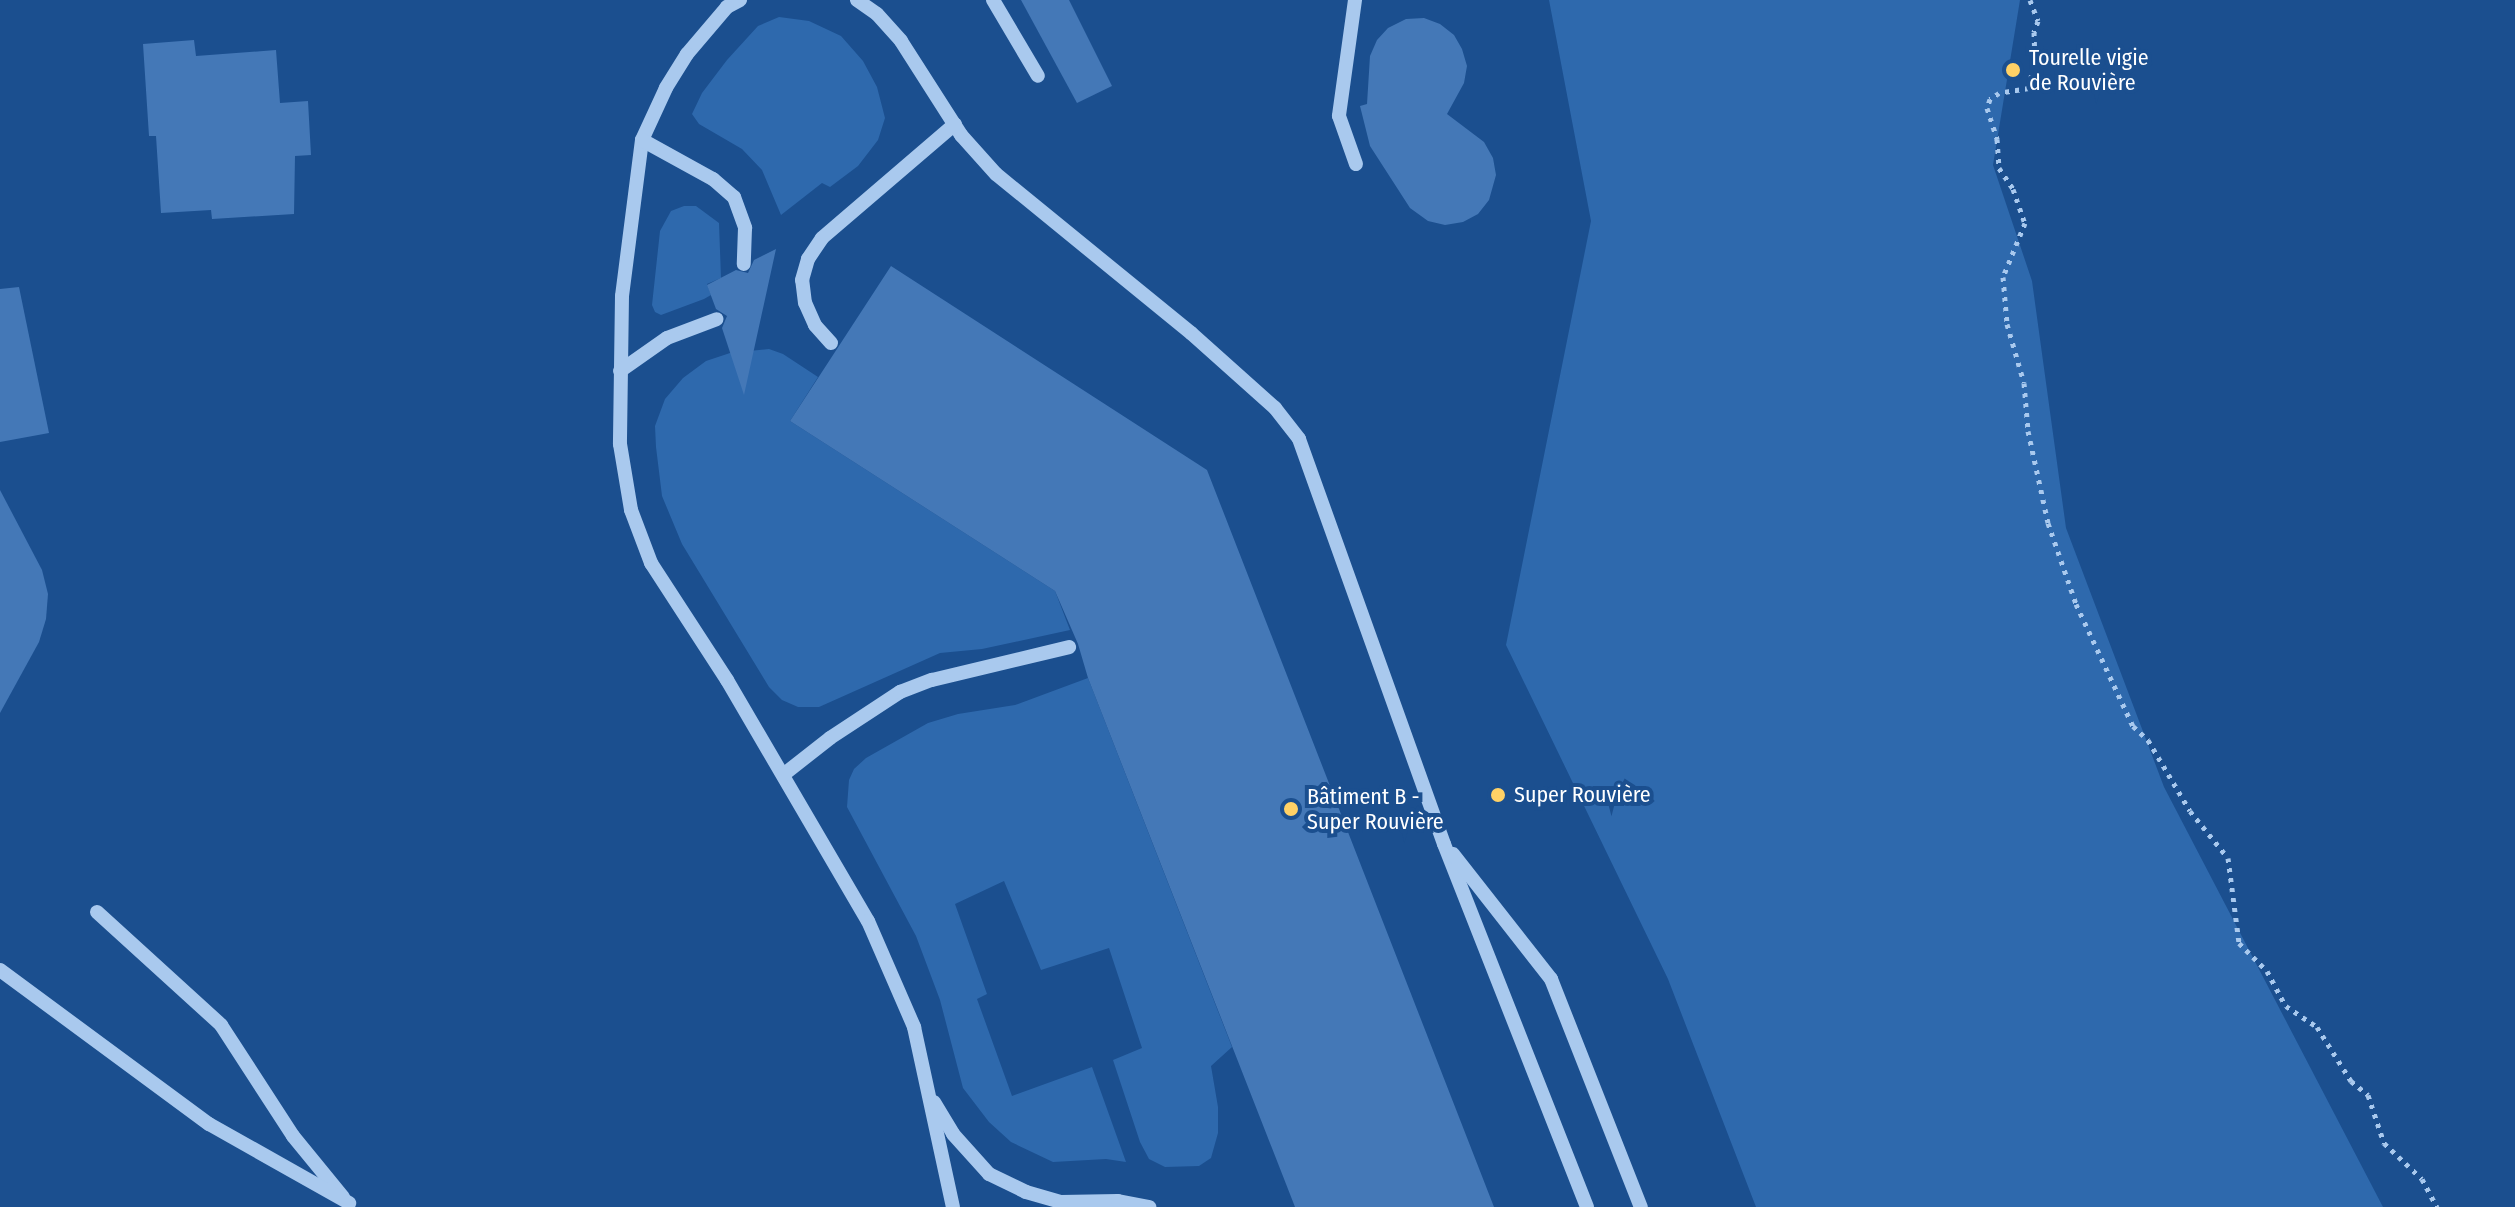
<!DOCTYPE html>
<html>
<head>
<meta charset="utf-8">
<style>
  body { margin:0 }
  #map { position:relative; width:2515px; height:1207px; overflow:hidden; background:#1b4f8f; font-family:"Fira Sans Condensed",sans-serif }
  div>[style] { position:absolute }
  .green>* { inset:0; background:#2e69ad }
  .building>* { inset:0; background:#4478b7 }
  .path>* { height:5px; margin-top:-2.5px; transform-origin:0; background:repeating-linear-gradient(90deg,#a9c9ee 0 4px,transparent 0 10px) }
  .minor>* { height:14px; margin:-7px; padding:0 7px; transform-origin:7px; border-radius:7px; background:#a9c9ee }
  .dots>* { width:22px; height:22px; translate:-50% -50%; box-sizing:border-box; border:4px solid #1b4f8f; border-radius:50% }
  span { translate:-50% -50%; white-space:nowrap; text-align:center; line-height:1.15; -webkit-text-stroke:8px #1b4f8f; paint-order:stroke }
  .poi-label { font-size:22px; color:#fff }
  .left { translate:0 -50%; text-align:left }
</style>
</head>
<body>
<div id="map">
  <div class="green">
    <i style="clip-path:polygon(1549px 0,2020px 0,1993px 165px,2032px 281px,2066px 528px,2164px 787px,2383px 1207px,1756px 1207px,1668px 979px,1506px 645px,1591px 221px)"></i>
    <i style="clip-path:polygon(779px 17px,809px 21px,841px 36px,863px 61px,877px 87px,885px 118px,878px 140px,858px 166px,830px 187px,822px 183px,781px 215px,762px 170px,742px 149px,699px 124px,692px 114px,702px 93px,727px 60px,758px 26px)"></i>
    <i style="clip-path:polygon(684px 206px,696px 206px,719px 223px,721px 278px,707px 284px,711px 295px,704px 299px,661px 315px,655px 312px,652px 305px,660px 231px,671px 211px)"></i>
    <i style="clip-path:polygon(769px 349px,783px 354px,818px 377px,790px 421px,1055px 591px,1070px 630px,982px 649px,940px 653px,819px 707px,798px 707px,782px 700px,769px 687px,682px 544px,662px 496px,656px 447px,655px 426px,665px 399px,683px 378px,706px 361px,730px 353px)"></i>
    <i style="clip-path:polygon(1088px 678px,1232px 1047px,1211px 1066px,1218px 1107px,1218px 1133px,1211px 1158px,1199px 1166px,1165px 1167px,1149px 1159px,1140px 1142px,1113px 1060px,1142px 1048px,1109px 948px,1041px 970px,1004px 881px,955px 904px,987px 994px,977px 999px,1012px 1096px,1092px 1067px,1126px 1162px,1106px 1159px,1053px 1162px,1011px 1142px,989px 1122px,963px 1088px,940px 1000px,916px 936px,847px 807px,849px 780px,854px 769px,866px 758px,928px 723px,958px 714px,1015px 705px)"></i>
  </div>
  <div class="building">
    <i style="clip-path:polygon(1021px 0,1069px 0,1112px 86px,1077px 103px)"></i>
    <i style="clip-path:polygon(1424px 18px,1440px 24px,1454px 35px,1462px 49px,1467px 66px,1464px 83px,1447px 114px,1484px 142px,1493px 158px,1496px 175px,1489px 200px,1478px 214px,1463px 222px,1445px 225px,1428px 221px,1410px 208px,1370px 146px,1360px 106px,1367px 104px,1370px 56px,1377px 40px,1388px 28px,1406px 19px)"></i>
    <i style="clip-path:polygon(194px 40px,196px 56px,276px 50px,280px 103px,308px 101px,311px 155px,295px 156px,294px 214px,212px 219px,211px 210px,161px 213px,156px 136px,149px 136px,143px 44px)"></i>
    <i style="clip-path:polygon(776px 249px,744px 395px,722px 328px,727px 316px,716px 309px,707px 285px,736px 270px,748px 273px,754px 260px)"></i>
    <i style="clip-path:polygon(891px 266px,1207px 470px,1494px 1207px,1295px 1207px,1088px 678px,1078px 644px,1055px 591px,790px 421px)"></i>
    <i style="clip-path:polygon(19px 287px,49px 433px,0 442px,0 289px)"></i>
    <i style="clip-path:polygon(0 490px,42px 570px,48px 594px,46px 619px,39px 642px,0 713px)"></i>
  </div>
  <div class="path">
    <i style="left:2030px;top:0;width:22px;rotate:69deg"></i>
    <i style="left:2038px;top:21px;width:12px;rotate:110deg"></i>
    <i style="left:2034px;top:32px;width:23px;rotate:88deg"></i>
    <i style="left:2035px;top:55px;width:34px;rotate:100deg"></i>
    <i style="left:2029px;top:88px;width:30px;rotate:171deg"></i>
    <i style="left:1999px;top:93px;width:11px;rotate:146deg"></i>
    <i style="left:1990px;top:99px;width:9px;rotate:108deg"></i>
    <i style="left:1987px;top:108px;width:33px;rotate:72deg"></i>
    <i style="left:1997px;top:139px;width:29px;rotate:86deg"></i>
    <i style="left:1999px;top:168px;width:25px;rotate:56deg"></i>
    <i style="left:2013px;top:189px;width:36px;rotate:71deg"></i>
    <i style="left:2025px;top:223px;width:58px;rotate:112.2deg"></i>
    <i style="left:2003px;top:277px;width:47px;rotate:85.1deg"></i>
    <i style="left:2007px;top:324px;width:61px;rotate:73.9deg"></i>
    <i style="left:2024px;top:383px;width:48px;rotate:85.2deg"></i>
    <i style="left:2028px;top:431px;width:94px;rotate:77.7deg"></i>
    <i style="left:2048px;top:523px;width:86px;rotate:70.9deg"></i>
    <i style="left:2076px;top:604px;width:135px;rotate:65deg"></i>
    <i style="left:2133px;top:726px;width:21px;rotate:43deg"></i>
    <i style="left:2148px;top:740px;width:82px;rotate:59.4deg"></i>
    <i style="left:2190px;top:811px;width:60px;rotate:51deg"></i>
    <i style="left:2228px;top:858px;width:86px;rotate:82.6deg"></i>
    <i style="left:2239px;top:943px;width:40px;rotate:45deg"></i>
    <i style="left:2267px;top:971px;width:40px;rotate:62deg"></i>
    <i style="left:2286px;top:1006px;width:37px;rotate:34deg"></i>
    <i style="left:2317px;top:1027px;width:64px;rotate:57.8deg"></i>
    <i style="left:2351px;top:1081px;width:22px;rotate:39deg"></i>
    <i style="left:2368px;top:1095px;width:51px;rotate:71.6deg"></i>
    <i style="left:2384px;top:1143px;width:52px;rotate:43.5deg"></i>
    <i style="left:2422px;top:1179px;width:32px;rotate:62deg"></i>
  </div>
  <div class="minor">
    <i style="left:740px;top:0;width:15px;rotate:152deg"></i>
    <i style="left:727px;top:7px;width:62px;rotate:130.4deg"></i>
    <i style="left:687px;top:54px;width:40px;rotate:122deg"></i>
    <i style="left:666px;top:88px;width:57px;rotate:114.8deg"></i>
    <i style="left:642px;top:140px;width:157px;rotate:97.3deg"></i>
    <i style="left:622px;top:296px;width:148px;rotate:90.8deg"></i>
    <i style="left:620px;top:444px;width:67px;rotate:80.5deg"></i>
    <i style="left:631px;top:510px;width:57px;rotate:69.3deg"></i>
    <i style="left:651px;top:563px;width:140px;rotate:57deg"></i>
    <i style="left:727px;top:680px;width:279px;rotate:59.7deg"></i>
    <i style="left:868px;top:921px;width:116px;rotate:66.5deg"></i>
    <i style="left:914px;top:1027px;width:184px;rotate:77.8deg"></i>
    <i style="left:857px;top:0;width:24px;rotate:35deg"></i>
    <i style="left:877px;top:14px;width:36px;rotate:48deg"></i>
    <i style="left:901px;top:41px;width:112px;rotate:57.4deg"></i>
    <i style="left:961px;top:135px;width:52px;rotate:48.1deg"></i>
    <i style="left:996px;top:174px;width:252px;rotate:39.2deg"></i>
    <i style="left:1191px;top:333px;width:113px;rotate:41.8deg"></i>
    <i style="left:1275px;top:408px;width:39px;rotate:52deg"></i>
    <i style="left:1299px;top:439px;width:430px;rotate:70.3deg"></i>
    <i style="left:1444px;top:844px;width:390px;rotate:68.5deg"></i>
    <i style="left:993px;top:0;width:88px;rotate:59.4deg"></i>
    <i style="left:1355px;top:0;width:117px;rotate:97.9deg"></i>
    <i style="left:1339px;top:116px;width:51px;rotate:70.5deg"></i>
    <i style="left:642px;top:140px;width:81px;rotate:28.8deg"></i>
    <i style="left:713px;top:179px;width:28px;rotate:41deg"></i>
    <i style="left:734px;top:197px;width:33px;rotate:70deg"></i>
    <i style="left:745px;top:228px;width:36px;rotate:92deg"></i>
    <i style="left:831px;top:343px;width:24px;rotate:-132deg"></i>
    <i style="left:815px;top:325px;width:24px;rotate:-114deg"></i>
    <i style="left:805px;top:303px;width:23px;rotate:-97deg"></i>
    <i style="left:802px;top:280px;width:22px;rotate:-74deg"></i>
    <i style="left:808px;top:259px;width:25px;rotate:-56deg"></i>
    <i style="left:822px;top:238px;width:175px;rotate:-40.6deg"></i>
    <i style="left:620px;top:371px;width:57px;rotate:-35.1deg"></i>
    <i style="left:667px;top:338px;width:53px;rotate:-20.8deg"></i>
    <i style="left:783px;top:775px;width:60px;rotate:-38.2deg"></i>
    <i style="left:830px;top:738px;width:84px;rotate:-33.3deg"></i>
    <i style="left:900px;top:692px;width:34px;rotate:-21deg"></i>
    <i style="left:932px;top:680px;width:141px;rotate:-13.5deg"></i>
    <i style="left:1453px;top:854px;width:159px;rotate:51.9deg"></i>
    <i style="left:1551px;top:979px;width:245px;rotate:68.5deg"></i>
    <i style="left:97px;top:912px;width:168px;rotate:42.3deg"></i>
    <i style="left:221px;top:1025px;width:132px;rotate:57deg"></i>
    <i style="left:293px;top:1136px;width:79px;rotate:50.7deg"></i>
    <i style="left:0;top:970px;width:260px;rotate:36.4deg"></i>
    <i style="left:209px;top:1124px;width:161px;rotate:29.4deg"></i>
    <i style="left:934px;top:1102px;width:37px;rotate:59deg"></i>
    <i style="left:953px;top:1134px;width:54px;rotate:48deg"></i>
    <i style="left:989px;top:1174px;width:41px;rotate:25.9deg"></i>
    <i style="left:1026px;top:1192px;width:36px;rotate:16deg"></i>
    <i style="left:1061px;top:1202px;width:57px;rotate:-1deg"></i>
    <i style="left:1118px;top:1201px;width:32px;rotate:11deg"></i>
  </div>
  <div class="dots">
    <i style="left:2013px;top:70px;background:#ffd166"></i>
    <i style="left:1498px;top:795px;background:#ffd166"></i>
    <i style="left:1291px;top:809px;background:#ffd166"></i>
  </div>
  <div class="poi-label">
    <span class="left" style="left:2029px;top:70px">Tourelle vigie<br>de Rouvière</span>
    <span class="left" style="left:1514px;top:795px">Super Rouvière</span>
    <span class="left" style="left:1307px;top:809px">Bâtiment B -<br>Super Rouvière</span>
  </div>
</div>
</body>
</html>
